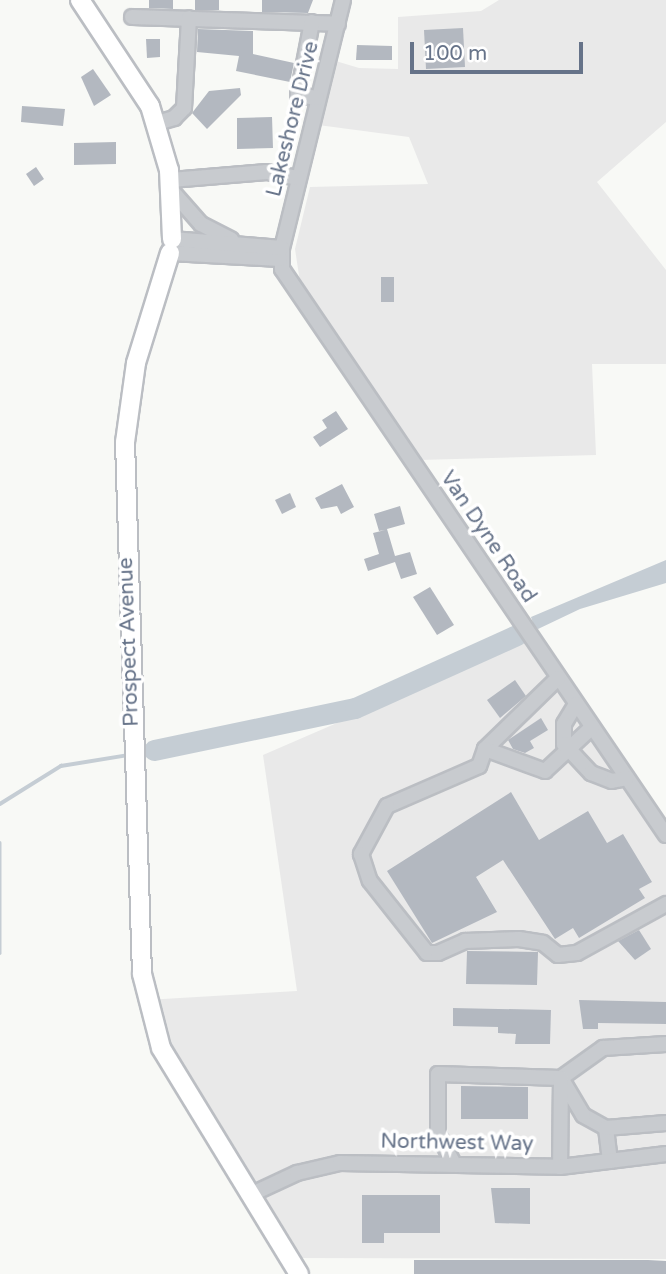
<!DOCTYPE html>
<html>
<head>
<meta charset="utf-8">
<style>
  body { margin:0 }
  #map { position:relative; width:666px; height:1274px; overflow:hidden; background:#f8f9f6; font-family:"Varela Round",sans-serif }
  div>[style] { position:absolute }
  .built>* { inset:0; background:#e9e9e9 }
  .water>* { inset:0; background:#c5cdd4 }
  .stream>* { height:3.5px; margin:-1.75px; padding:0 1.75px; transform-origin:1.75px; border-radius:1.75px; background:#c5cdd4 }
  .river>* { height:21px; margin:-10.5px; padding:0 10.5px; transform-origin:10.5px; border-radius:10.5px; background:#c5cdd4 }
  .building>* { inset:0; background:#b3b8c0 }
  .roads { filter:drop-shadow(2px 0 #bbbec3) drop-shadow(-2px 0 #bbbec3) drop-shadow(0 2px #bbbec3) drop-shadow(0 -2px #bbbec3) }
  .minor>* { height:14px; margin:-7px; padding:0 7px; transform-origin:7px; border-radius:7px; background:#c8cbcf }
  .major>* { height:18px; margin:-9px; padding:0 9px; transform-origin:9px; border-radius:9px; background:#fff }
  span { translate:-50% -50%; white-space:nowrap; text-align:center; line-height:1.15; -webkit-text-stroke:7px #fff; paint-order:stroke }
  .street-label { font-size:21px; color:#667389 }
  .scale { position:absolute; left:410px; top:42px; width:173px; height:32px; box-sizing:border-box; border:4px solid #667389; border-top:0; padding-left:9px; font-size:21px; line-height:24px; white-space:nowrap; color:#667389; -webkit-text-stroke:5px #fff; paint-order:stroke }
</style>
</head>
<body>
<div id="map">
  <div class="built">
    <i style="clip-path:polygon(499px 0,666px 0,666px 122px,597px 182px,666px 270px,666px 364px,592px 364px,596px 455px,420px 460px,300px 282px,295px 249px,310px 187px,428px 184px,409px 137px,303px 123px,319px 56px,359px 68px,398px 69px,398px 17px,481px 11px)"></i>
    <i style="clip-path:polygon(531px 639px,666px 835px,666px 1259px,289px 1258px,209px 1123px,146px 1000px,297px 991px,263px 755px)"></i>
  </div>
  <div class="water">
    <i style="clip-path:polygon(666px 560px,666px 583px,580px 609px,538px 629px,534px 626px,531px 617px)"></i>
  </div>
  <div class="stream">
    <i style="left:140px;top:753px;width:14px;rotate:-12deg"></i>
    <i style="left:0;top:804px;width:72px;rotate:-31.9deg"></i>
    <i style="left:61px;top:766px;width:69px;rotate:-9.2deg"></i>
    <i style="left:0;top:843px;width:110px;rotate:90deg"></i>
  </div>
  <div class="river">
    <i style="left:154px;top:750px;width:205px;rotate:-11.8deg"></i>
    <i style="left:355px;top:708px;width:178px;rotate:-24.3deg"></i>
  </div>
  <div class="building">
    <i style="clip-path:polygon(149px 0,173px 0,173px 9px,149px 8px)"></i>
    <i style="clip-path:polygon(195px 0,219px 0,219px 10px,195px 10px)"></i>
    <i style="clip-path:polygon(262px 0,313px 0,308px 13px,262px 12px)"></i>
    <i style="clip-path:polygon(463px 28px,465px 67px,426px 69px,424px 30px)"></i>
    <i style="clip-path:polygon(198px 29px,253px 31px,253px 54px,294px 63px,290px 82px,236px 71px,239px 56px,197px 52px)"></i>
    <i style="clip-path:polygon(146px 39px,160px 39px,160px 57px,147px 58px)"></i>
    <i style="clip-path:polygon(357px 45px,392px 46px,392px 60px,356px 60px)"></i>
    <i style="clip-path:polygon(93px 69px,111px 95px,94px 106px,81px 77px)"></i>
    <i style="clip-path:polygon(240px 88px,241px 95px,207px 129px,192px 113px,209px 91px)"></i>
    <i style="clip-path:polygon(22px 106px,65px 109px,63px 126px,21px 122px)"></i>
    <i style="clip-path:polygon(272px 117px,273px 148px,237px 149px,237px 118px)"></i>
    <i style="clip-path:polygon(116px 142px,116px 164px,74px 165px,74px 143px)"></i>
    <i style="clip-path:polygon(36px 167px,44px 179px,34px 186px,26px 174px)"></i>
    <i style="clip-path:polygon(381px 277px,394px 277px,394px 302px,381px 302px)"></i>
    <i style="clip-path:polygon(336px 411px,348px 429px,320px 447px,313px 437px,327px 428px,322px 420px)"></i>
    <i style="clip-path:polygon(342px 484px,354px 507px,341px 514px,337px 506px,321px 509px,315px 498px)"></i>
    <i style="clip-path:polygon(290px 493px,296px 507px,282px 514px,275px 500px)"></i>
    <i style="clip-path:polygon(400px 506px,405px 524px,387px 529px,395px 556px,410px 552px,417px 574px,401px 579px,395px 562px,368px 571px,364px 559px,379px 554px,373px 533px,385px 530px,379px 531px,374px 514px)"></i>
    <i style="clip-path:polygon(430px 587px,454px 625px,437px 635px,413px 597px)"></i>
    <i style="clip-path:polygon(515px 680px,526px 696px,500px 718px,487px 700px)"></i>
    <i style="clip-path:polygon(541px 718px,548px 730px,530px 741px,534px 748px,525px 753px,513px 749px,508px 740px)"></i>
    <i style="clip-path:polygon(511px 792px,539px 840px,588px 811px,607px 843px,623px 834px,652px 882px,639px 889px,645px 898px,579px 938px,573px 928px,555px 939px,503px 860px,476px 877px,497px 912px,432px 943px,387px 871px)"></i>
    <i style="clip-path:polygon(639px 930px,651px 949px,635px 960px,618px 941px)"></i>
    <i style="clip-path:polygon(467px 951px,538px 952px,537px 985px,466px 984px)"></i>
    <i style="clip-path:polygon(579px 1000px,666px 1002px,666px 1024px,598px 1023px,598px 1029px,583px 1029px)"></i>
    <i style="clip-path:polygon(453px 1008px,551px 1010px,550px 1044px,515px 1044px,516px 1034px,498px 1033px,498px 1027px,453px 1026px)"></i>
    <i style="clip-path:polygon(461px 1086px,528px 1087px,528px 1119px,461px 1119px)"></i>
    <i style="clip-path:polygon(491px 1188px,530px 1188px,530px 1224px,495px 1223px)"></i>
    <i style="clip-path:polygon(362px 1195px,440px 1195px,440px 1233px,384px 1233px,384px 1243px,362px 1243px)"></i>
    <i style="clip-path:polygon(414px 1260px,648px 1260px,666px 1261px,666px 1274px,414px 1274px)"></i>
  </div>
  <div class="roads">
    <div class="minor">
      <i style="left:343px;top:0;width:255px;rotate:103.8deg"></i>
      <i style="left:282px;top:248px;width:21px;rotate:90deg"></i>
      <i style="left:282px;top:269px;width:684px;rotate:55.85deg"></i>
      <i style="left:132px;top:17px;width:206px;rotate:1.9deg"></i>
      <i style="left:312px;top:22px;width:74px;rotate:100.9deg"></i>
      <i style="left:298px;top:95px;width:19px;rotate:9deg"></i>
      <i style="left:157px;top:123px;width:18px;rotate:-16deg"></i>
      <i style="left:174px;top:118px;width:14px;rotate:-45deg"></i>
      <i style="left:184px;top:108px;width:90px;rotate:-86.8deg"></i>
      <i style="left:171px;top:180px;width:96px;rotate:-4.8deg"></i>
      <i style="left:267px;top:172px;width:32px;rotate:11deg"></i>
      <i style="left:172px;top:191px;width:44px;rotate:48.7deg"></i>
      <i style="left:201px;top:224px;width:34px;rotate:27deg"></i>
      <i style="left:280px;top:259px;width:110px;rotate:-176.9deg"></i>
      <i style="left:170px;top:253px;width:14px;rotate:-82deg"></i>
      <i style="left:172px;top:239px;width:110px;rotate:4.7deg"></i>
      <i style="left:558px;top:678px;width:102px;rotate:135.8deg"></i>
      <i style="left:485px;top:749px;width:64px;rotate:20.1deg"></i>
      <i style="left:545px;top:771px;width:64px;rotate:-43.1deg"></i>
      <i style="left:576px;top:704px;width:23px;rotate:121deg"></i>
      <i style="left:564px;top:724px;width:20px;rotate:90deg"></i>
      <i style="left:564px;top:744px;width:40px;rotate:47deg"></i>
      <i style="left:591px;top:773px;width:22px;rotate:21deg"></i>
      <i style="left:612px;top:781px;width:15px;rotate:-11deg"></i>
      <i style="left:485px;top:749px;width:18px;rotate:109deg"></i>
      <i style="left:479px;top:766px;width:100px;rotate:156.5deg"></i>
      <i style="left:387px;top:806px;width:55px;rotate:118.4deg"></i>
      <i style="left:361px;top:854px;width:28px;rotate:72deg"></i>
      <i style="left:370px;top:881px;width:92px;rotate:51.6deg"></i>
      <i style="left:427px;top:953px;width:11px"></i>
      <i style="left:438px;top:953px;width:30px;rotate:-24deg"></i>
      <i style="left:465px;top:941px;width:54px;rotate:-2.1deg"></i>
      <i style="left:519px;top:939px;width:24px;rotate:9deg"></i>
      <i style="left:543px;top:943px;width:19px;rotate:39deg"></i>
      <i style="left:558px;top:955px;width:19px;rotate:-6deg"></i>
      <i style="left:577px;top:953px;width:102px;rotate:-28.8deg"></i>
      <i style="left:606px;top:1128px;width:26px;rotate:-151deg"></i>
      <i style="left:583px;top:1115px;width:43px;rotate:-120.7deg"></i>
      <i style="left:561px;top:1078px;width:52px;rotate:-35.5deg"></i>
      <i style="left:603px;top:1048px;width:63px;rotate:-3.6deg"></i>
      <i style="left:610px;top:1161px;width:33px;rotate:-97deg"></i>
      <i style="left:606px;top:1128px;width:60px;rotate:-4.8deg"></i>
      <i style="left:454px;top:1164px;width:34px;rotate:-118deg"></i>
      <i style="left:438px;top:1134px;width:60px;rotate:-90deg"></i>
      <i style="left:438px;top:1074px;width:123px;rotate:1.9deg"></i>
      <i style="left:561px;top:1078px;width:89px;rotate:90.6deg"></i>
      <i style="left:252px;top:1194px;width:50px;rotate:-25deg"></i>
      <i style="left:297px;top:1173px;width:44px;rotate:-13.1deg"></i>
      <i style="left:340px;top:1163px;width:220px;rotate:1deg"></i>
      <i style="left:560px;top:1167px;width:107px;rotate:-7deg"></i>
    </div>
    <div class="major">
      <i style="left:80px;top:0;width:127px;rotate:56.6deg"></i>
      <i style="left:150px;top:106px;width:67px;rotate:73.5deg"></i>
      <i style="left:169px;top:170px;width:69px;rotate:87.5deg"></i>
      <i style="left:170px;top:253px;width:115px;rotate:107.2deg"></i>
      <i style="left:136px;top:363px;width:80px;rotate:97.9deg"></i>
      <i style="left:125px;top:442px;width:532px;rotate:88.17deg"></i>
      <i style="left:142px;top:974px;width:76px;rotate:75.6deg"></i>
      <i style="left:161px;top:1048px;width:265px;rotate:58.6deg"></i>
    </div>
  </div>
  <div class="street-label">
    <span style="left:293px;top:119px;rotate:-76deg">Lakeshore Drive</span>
    <span style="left:488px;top:537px;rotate:56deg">Van Dyne Road</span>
    <span style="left:129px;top:642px;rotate:-92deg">Prospect Avenue</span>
    <span style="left:457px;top:1143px;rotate:1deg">Northwest Way</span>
  </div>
  <div class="scale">100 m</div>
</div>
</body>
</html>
